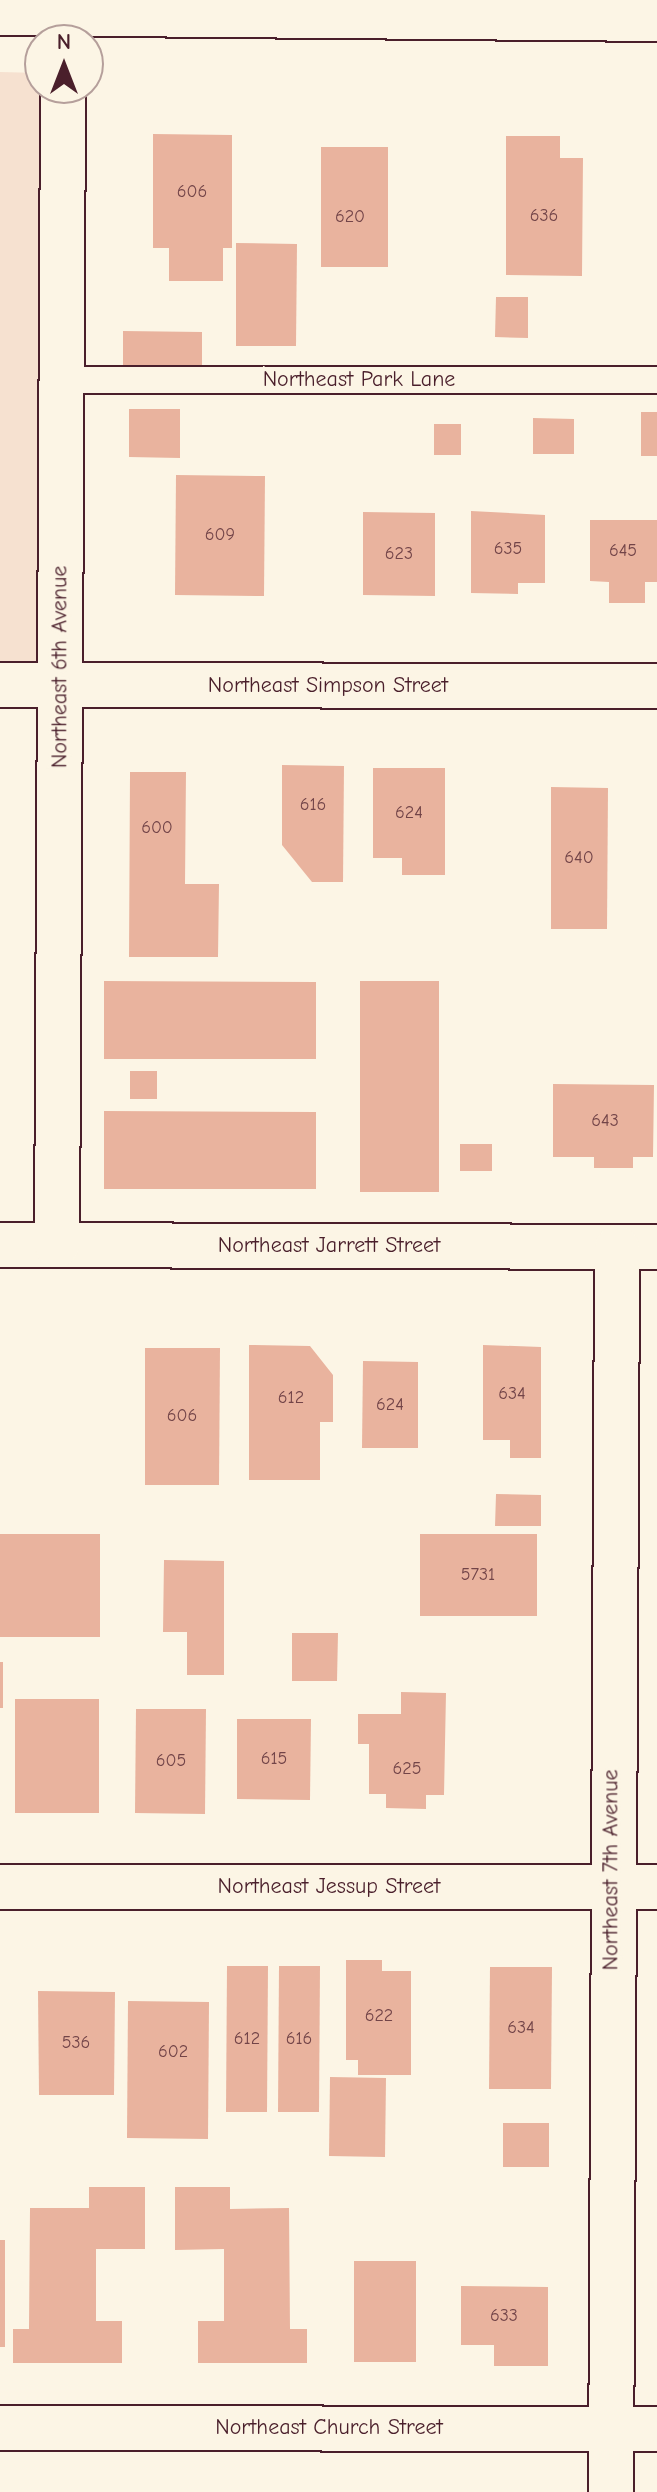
<!DOCTYPE html>
<html>
<head>
<meta charset="utf-8">
<style>
  body { margin:0 }
  #map { position:relative; width:657px; height:2492px; overflow:hidden; background:#fcf5e5; font-family:"Comic Neue",sans-serif }
  div>[style] { position:absolute }
  .built>* { inset:0; background:#f6e1d0 }
  .building>* { inset:0; background:#e9b39e }
  .roads { filter:drop-shadow(2px 0 #4a1f2b) drop-shadow(-2px 0 #4a1f2b) drop-shadow(0 2px #4a1f2b) drop-shadow(0 -2px #4a1f2b) }
  .service>* { height:26px; margin:-13px; padding:0 13px; transform-origin:13px; border-radius:13px; background:#fcf5e5 }
  .minor>* { height:44px; margin:-22px; padding:0 22px; transform-origin:22px; border-radius:22px; background:#fcf5e5 }
  .tertiary>* { height:44px; margin:-22px; padding:0 22px; transform-origin:22px; border-radius:22px; background:#fcf5e5 }
  span { translate:-50% -50%; white-space:nowrap; text-align:center; line-height:1.15; -webkit-text-stroke:6px #fcf5e5; paint-order:stroke }
  .number-label { font-size:18px; color:#724448 }
  .number-label span { -webkit-text-stroke-width:0 }
  .street-label { font-size:22px; color:#4a1f2b }
  .north { position:absolute; left:24px; top:24px; width:80px; height:80px; box-sizing:border-box; background:#fcf5e5; border:2px solid #b59f9b; border-radius:50%; rotate:0deg; font-size:22px; font-weight:700; line-height:32px; text-align:center; color:#4a1f2b }
  .north::after { content:''; display:block; margin:auto; width:28px; height:36px; background:#4a1f2b; clip-path:polygon(50% 0,100% 100%,50% 72%,0 100%) }
</style>
</head>
<body>
<div id="map">
  <div class="built">
    <i style="clip-path:polygon(0 72px,40px 73px,40px 88px,69px 88px,64px 681px,0 681px)"></i>
  </div>
  <div class="building">
    <i style="clip-path:polygon(153px 134px,232px 135px,232px 248px,223px 248px,223px 281px,169px 281px,169px 248px,153px 248px)"></i>
    <i style="clip-path:polygon(506px 136px,560px 136px,560px 158px,583px 158px,582px 276px,506px 275px)"></i>
    <i style="clip-path:polygon(321px 147px,388px 147px,388px 267px,321px 267px)"></i>
    <i style="clip-path:polygon(236px 243px,297px 244px,296px 346px,236px 346px)"></i>
    <i style="clip-path:polygon(496px 297px,528px 297px,528px 338px,495px 337px)"></i>
    <i style="clip-path:polygon(123px 331px,202px 332px,202px 369px,123px 368px)"></i>
    <i style="clip-path:polygon(129px 409px,180px 409px,180px 458px,129px 457px)"></i>
    <i style="clip-path:polygon(641px 412px,657px 412px,657px 456px,641px 456px)"></i>
    <i style="clip-path:polygon(533px 418px,574px 419px,574px 454px,533px 454px)"></i>
    <i style="clip-path:polygon(434px 424px,461px 424px,461px 455px,434px 455px)"></i>
    <i style="clip-path:polygon(176px 475px,265px 476px,264px 596px,175px 595px)"></i>
    <i style="clip-path:polygon(471px 511px,545px 515px,545px 583px,518px 583px,518px 594px,471px 593px)"></i>
    <i style="clip-path:polygon(363px 512px,435px 513px,435px 596px,363px 595px)"></i>
    <i style="clip-path:polygon(590px 520px,657px 520px,657px 582px,645px 582px,645px 603px,609px 603px,609px 582px,590px 581px)"></i>
    <i style="clip-path:polygon(282px 765px,344px 766px,343px 882px,312px 882px,282px 845px)"></i>
    <i style="clip-path:polygon(373px 768px,445px 768px,445px 875px,402px 875px,402px 858px,373px 858px)"></i>
    <i style="clip-path:polygon(130px 772px,186px 772px,185px 884px,219px 884px,218px 957px,129px 957px)"></i>
    <i style="clip-path:polygon(551px 787px,608px 788px,607px 929px,551px 929px)"></i>
    <i style="clip-path:polygon(104px 981px,316px 982px,316px 1059px,104px 1059px)"></i>
    <i style="clip-path:polygon(360px 981px,439px 981px,439px 1192px,360px 1192px)"></i>
    <i style="clip-path:polygon(130px 1071px,157px 1071px,157px 1099px,130px 1099px)"></i>
    <i style="clip-path:polygon(553px 1084px,654px 1085px,653px 1157px,633px 1157px,633px 1168px,594px 1168px,594px 1157px,553px 1157px)"></i>
    <i style="clip-path:polygon(104px 1111px,316px 1112px,316px 1189px,104px 1189px)"></i>
    <i style="clip-path:polygon(460px 1144px,492px 1144px,492px 1171px,460px 1171px)"></i>
    <i style="clip-path:polygon(249px 1345px,310px 1346px,333px 1375px,333px 1422px,320px 1422px,320px 1480px,249px 1480px)"></i>
    <i style="clip-path:polygon(483px 1345px,541px 1347px,541px 1458px,510px 1458px,510px 1440px,483px 1440px)"></i>
    <i style="clip-path:polygon(145px 1348px,220px 1348px,219px 1485px,145px 1485px)"></i>
    <i style="clip-path:polygon(363px 1361px,418px 1362px,418px 1448px,362px 1448px)"></i>
    <i style="clip-path:polygon(496px 1494px,541px 1495px,541px 1526px,495px 1526px)"></i>
    <i style="clip-path:polygon(0 1534px,100px 1534px,100px 1637px,0 1637px)"></i>
    <i style="clip-path:polygon(420px 1534px,537px 1534px,537px 1616px,420px 1616px)"></i>
    <i style="clip-path:polygon(164px 1560px,224px 1561px,224px 1675px,187px 1675px,187px 1632px,163px 1632px)"></i>
    <i style="clip-path:polygon(292px 1633px,338px 1633px,337px 1681px,292px 1681px)"></i>
    <i style="clip-path:polygon(0 1662px,3px 1662px,3px 1708px,0 1708px)"></i>
    <i style="clip-path:polygon(401px 1692px,446px 1693px,444px 1795px,426px 1795px,426px 1809px,386px 1808px,386px 1794px,369px 1794px,369px 1744px,358px 1744px,358px 1714px,401px 1714px)"></i>
    <i style="clip-path:polygon(15px 1699px,99px 1699px,99px 1813px,15px 1813px)"></i>
    <i style="clip-path:polygon(136px 1709px,206px 1709px,205px 1814px,135px 1813px)"></i>
    <i style="clip-path:polygon(237px 1719px,311px 1719px,310px 1800px,237px 1799px)"></i>
    <i style="clip-path:polygon(346px 1960px,382px 1960px,382px 1971px,411px 1971px,411px 2075px,358px 2075px,358px 2060px,346px 2060px)"></i>
    <i style="clip-path:polygon(227px 1966px,268px 1966px,267px 2112px,226px 2112px)"></i>
    <i style="clip-path:polygon(279px 1966px,320px 1966px,319px 2112px,278px 2112px)"></i>
    <i style="clip-path:polygon(490px 1967px,552px 1967px,551px 2089px,489px 2089px)"></i>
    <i style="clip-path:polygon(38px 1991px,115px 1992px,114px 2095px,39px 2095px)"></i>
    <i style="clip-path:polygon(128px 2001px,209px 2002px,208px 2139px,127px 2138px)"></i>
    <i style="clip-path:polygon(330px 2077px,386px 2078px,385px 2157px,329px 2156px)"></i>
    <i style="clip-path:polygon(503px 2123px,549px 2123px,549px 2167px,503px 2167px)"></i>
    <i style="clip-path:polygon(89px 2187px,145px 2187px,145px 2249px,96px 2249px,96px 2321px,122px 2321px,122px 2363px,13px 2363px,13px 2329px,29px 2329px,30px 2208px,89px 2208px)"></i>
    <i style="clip-path:polygon(175px 2187px,230px 2187px,230px 2209px,289px 2208px,290px 2329px,307px 2329px,307px 2363px,198px 2363px,198px 2321px,224px 2321px,224px 2249px,175px 2250px)"></i>
    <i style="clip-path:polygon(0 2240px,5px 2240px,5px 2347px,0 2347px)"></i>
    <i style="clip-path:polygon(354px 2261px,416px 2261px,416px 2362px,354px 2362px)"></i>
    <i style="clip-path:polygon(461px 2286px,548px 2287px,548px 2366px,494px 2366px,494px 2345px,461px 2345px)"></i>
  </div>
  <div class="roads">
    <div class="service">
      <i style="left:61px;top:380px;width:596px"></i>
    </div>
    <div class="minor">
      <i style="left:0;top:685px;width:657px;rotate:0.09deg"></i>
      <i style="left:0;top:1245px;width:657px;rotate:0.17deg"></i>
      <i style="left:57px;top:1245px;width:1157px;rotate:-89.7deg"></i>
      <i style="left:0;top:1887px;width:657px"></i>
      <i style="left:0;top:2428px;width:657px;rotate:0.09deg"></i>
      <i style="left:611px;top:2492px;width:1244px;rotate:-89.72deg"></i>
    </div>
    <div class="tertiary">
      <i style="left:0;top:13px;width:657px;rotate:0.52deg"></i>
    </div>
  </div>
  <div class="number-label">
    <span style="left:192px;top:192px">606</span>
    <span style="left:544px;top:216px">636</span>
    <span style="left:350px;top:217px">620</span>
    <span style="left:220px;top:535px">609</span>
    <span style="left:508px;top:549px">635</span>
    <span style="left:623px;top:551px">645</span>
    <span style="left:399px;top:554px">623</span>
    <span style="left:313px;top:805px">616</span>
    <span style="left:409px;top:813px">624</span>
    <span style="left:157px;top:828px">600</span>
    <span style="left:579px;top:858px">640</span>
    <span style="left:605px;top:1121px">643</span>
    <span style="left:512px;top:1394px">634</span>
    <span style="left:291px;top:1398px">612</span>
    <span style="left:390px;top:1405px">624</span>
    <span style="left:182px;top:1416px">606</span>
    <span style="left:478px;top:1575px">5731</span>
    <span style="left:274px;top:1759px">615</span>
    <span style="left:171px;top:1761px">605</span>
    <span style="left:407px;top:1769px">625</span>
    <span style="left:379px;top:2016px">622</span>
    <span style="left:521px;top:2028px">634</span>
    <span style="left:247px;top:2039px">612</span>
    <span style="left:299px;top:2039px">616</span>
    <span style="left:76px;top:2043px">536</span>
    <span style="left:173px;top:2052px">602</span>
    <span style="left:504px;top:2316px">633</span>
  </div>
  <div class="street-label">
    <span style="left:359px;top:380px">Northeast Park Lane</span>
    <span style="left:60px;top:667px;rotate:-90deg">Northeast 6th Avenue</span>
    <span style="left:328px;top:686px">Northeast Simpson Street</span>
    <span style="left:329px;top:1246px">Northeast Jarrett Street</span>
    <span style="left:611px;top:1870px;rotate:-90deg">Northeast 7th Avenue</span>
    <span style="left:329px;top:1887px">Northeast Jessup Street</span>
    <span style="left:329px;top:2428px">Northeast Church Street</span>
  </div>
  <div class="north">N</div>
</div>
</body>
</html>
